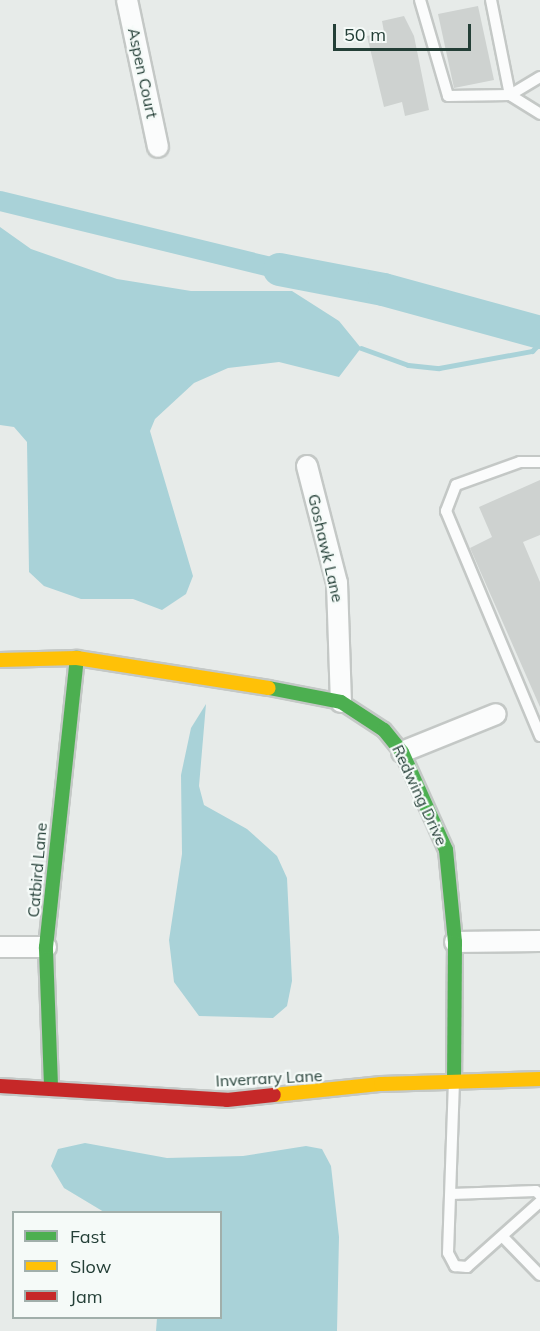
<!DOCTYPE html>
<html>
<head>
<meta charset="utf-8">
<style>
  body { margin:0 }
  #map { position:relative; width:540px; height:1331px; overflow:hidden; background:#e7ebe9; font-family:Mulish,sans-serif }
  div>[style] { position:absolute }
  .water>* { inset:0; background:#a9d2d8 }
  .stream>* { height:5px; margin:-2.5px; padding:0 2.5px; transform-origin:2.5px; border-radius:2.5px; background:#a9d2d8 }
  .canal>* { height:20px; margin:-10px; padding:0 10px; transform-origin:10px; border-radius:10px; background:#a9d2d8 }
  .river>* { height:33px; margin:-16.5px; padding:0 16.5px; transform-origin:16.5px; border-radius:16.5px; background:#a9d2d8 }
  .building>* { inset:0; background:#ced2d0 }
  .roads { filter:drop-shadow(2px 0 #c4c8c6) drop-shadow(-2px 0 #c4c8c6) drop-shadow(0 2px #c4c8c6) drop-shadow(0 -2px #c4c8c6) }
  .lane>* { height:10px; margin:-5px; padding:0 5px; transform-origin:5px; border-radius:5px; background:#fbfcfc }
  .street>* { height:20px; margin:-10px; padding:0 10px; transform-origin:10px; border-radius:10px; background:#fbfcfc }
  .fast>* { height:14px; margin:-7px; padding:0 7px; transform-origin:7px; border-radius:7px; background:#4caf50 }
  .slow>* { height:14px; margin:-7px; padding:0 7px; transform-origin:7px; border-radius:7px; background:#ffc107 }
  .jam>* { height:14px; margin:-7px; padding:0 7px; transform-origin:7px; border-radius:7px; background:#c62828 }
  span { translate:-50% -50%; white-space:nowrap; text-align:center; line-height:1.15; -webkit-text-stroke:4.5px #f5faf8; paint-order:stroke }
  .street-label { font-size:16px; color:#243f37 }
  .legend { position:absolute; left:12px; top:1211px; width:210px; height:108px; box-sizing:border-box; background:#f5faf8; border:2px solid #a1afab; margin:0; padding:8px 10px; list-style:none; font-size:18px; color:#243f37 }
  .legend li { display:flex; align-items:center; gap:12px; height:30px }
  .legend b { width:30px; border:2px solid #a1afab }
  .scale { position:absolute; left:333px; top:24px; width:138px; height:27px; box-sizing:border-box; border:3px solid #243f37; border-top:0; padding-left:8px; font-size:18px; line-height:21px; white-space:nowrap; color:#243f37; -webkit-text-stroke:4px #f5faf8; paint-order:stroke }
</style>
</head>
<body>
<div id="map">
  <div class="water">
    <i style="clip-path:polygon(0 227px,31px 249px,117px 279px,191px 291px,292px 291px,339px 321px,361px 348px,339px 377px,279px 362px,228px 368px,194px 383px,155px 419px,150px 431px,193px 576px,186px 594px,162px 610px,133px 599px,81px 599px,44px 586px,29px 572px,27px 442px,14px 427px,0 425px)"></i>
    <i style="clip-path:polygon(206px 704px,199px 786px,204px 805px,247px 829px,277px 856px,287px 878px,292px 981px,287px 1006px,273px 1018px,199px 1016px,174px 982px,169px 940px,182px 854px,181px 775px,191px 728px)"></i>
    <i style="clip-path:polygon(85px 1143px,167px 1158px,243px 1156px,306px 1146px,322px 1149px,331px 1166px,339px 1237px,337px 1331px,156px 1331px,157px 1318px,220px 1318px,220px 1212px,104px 1212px,64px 1188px,51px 1166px,58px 1149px)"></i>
  </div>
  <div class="stream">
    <i style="left:361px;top:348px;width:50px;rotate:19.9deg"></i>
    <i style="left:408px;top:365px;width:31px;rotate:6deg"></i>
    <i style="left:439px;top:368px;width:95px;rotate:-10.4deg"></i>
    <i style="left:532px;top:351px;width:11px;rotate:-45deg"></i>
  </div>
  <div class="canal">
    <i style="left:0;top:201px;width:287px;rotate:13.7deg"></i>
  </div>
  <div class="river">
    <i style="left:279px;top:269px;width:106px;rotate:10.9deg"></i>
    <i style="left:383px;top:289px;width:163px;rotate:15.3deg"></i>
  </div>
  <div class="building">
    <i style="clip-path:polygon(478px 6px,494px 80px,454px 88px,438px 14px)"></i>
    <i style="clip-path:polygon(404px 16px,414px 36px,429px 110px,405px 116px,402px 102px,384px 107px,367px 36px,384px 32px,382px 21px)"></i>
    <i style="clip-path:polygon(540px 480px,540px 535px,523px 542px,540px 582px,540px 707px,470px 548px,492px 537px,479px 507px)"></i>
  </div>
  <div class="roads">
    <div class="lane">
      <i style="left:420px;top:0;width:100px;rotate:73.7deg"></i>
      <i style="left:448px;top:96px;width:62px;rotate:-0.9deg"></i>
      <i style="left:510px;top:95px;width:35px;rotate:-31deg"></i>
      <i style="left:491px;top:0;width:97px;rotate:78.7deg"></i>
      <i style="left:510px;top:95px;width:36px;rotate:32deg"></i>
      <i style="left:540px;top:462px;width:20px;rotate:180deg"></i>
      <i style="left:520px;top:462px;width:68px;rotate:160.2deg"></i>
      <i style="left:456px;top:485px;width:28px;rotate:111deg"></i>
      <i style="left:446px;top:511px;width:244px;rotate:67.3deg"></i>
      <i style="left:454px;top:1081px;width:172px;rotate:92deg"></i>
      <i style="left:448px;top:1253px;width:15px;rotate:62deg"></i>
      <i style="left:455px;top:1266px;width:12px;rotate:5deg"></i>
      <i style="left:467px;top:1267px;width:98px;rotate:-41.7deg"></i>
      <i style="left:451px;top:1194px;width:85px;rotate:-2deg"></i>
      <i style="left:536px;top:1191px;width:6px;rotate:45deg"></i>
      <i style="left:503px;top:1237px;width:53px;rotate:45.8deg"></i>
    </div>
    <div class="street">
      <i style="left:127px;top:0;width:150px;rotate:78.1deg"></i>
      <i style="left:307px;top:466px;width:121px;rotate:75.6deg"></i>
      <i style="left:337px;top:583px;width:119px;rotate:88.1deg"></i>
      <i style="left:402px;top:752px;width:101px;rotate:-22deg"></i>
      <i style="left:455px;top:942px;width:85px;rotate:-0.7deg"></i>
      <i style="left:0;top:947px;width:46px"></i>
    </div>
    <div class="fast">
      <i style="left:269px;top:688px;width:73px;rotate:11deg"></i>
      <i style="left:341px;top:702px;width:51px;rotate:33.1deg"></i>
      <i style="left:384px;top:730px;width:28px;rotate:51deg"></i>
      <i style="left:402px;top:752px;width:107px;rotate:65.8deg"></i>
      <i style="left:446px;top:850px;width:92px;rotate:84.4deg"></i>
      <i style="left:455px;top:942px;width:138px;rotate:90.4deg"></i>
      <i style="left:51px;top:1086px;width:139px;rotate:-92.1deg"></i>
      <i style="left:46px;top:947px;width:291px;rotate:-83.9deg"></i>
    </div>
    <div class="slow">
      <i style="left:0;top:660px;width:77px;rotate:-1.5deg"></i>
      <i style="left:77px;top:658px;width:194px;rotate:8.9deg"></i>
      <i style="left:274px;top:1095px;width:108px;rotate:-5.9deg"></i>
      <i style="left:381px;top:1084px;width:159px;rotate:-1.8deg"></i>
    </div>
    <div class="jam">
      <i style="left:0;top:1086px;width:227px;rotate:3.5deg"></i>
      <i style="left:227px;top:1100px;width:47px;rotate:-6.1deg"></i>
    </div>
  </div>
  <div class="street-label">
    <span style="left:143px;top:73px;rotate:78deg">Aspen Court</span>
    <span style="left:326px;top:548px;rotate:77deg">Goshawk Lane</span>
    <span style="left:420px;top:795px;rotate:65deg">Redwing Drive</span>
    <span style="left:37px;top:870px;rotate:-85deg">Catbird Lane</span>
    <span style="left:269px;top:1078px;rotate:-3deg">Inverrary Lane</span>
  </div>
  <ul class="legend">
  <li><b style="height:8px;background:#4caf50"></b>Fast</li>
  <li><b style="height:8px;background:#ffc107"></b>Slow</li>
  <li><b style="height:8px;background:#c62828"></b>Jam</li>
  </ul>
  <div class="scale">50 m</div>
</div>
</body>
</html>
